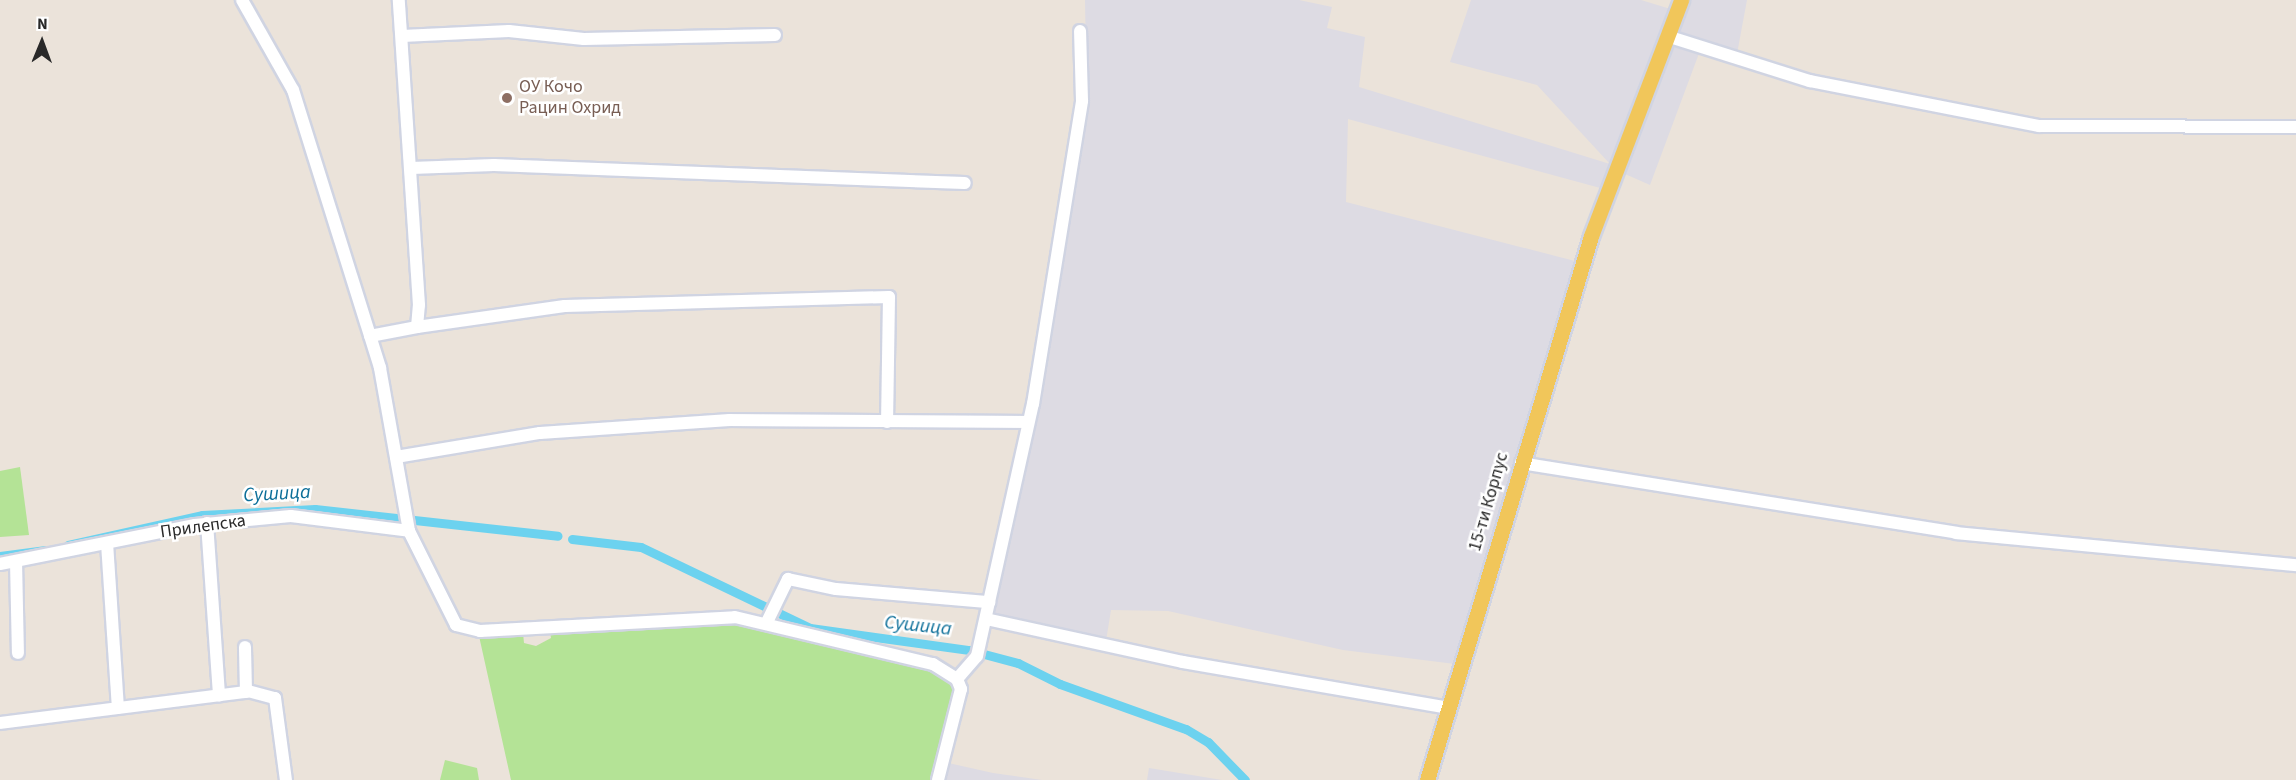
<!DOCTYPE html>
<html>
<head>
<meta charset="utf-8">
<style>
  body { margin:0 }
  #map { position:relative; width:2296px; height:780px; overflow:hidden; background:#ebe3da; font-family:"Source Sans 3",sans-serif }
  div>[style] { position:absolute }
  .industrial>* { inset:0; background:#dddbe3 }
  .green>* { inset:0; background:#b4e396 }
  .canal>* { height:9px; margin:-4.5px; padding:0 4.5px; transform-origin:4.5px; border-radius:4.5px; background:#6cd2ef }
  .roads { filter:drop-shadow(2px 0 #d0d4e2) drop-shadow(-2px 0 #d0d4e2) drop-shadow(0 2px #d0d4e2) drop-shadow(0 -2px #d0d4e2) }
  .minor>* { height:12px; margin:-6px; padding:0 6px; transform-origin:6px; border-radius:6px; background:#fff }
  .major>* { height:15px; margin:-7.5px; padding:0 7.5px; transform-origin:7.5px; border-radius:7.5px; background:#f1c65a }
  .dots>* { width:16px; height:16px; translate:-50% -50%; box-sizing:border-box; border:3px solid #fff; border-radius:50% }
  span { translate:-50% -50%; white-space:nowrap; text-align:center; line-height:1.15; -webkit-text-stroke:5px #fff; paint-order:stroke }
  .education-label { font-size:18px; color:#785e54 }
  .left { translate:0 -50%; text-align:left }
  .street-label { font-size:18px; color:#292929 }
  .water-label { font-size:20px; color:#0d6f99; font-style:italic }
  .north { position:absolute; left:12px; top:12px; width:60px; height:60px; -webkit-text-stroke:4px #fff; paint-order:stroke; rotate:1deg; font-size:16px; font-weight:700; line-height:24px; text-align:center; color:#292929 }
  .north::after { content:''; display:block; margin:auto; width:21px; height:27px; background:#292929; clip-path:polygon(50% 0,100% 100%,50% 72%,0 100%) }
</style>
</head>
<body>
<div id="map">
  <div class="industrial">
    <i style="clip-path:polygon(1085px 0,1299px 0,1332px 7px,1327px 28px,1365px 37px,1359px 87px,1610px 164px,1537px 85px,1450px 62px,1471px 0,1641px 0,1677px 11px,1681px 0,1747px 0,1736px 59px,1701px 48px,1650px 185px,1616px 170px,1604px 189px,1348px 119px,1346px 202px,1575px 261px,1455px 664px,1343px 650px,1168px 611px,1111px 610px,1106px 641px,992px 613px,1087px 121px)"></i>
    <i style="clip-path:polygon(944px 762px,993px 773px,1042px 780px,938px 780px)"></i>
    <i style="clip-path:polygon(1149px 768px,1222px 780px,1147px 780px)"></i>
  </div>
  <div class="green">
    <i style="clip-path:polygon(20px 467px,29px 535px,0 537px,0 471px)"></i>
    <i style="clip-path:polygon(717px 624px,753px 626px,943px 674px,952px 687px,953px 706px,931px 780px,511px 780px,479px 636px,523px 633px,524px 643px,536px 646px,551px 638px,550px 631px)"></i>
    <i style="clip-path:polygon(445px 760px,477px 768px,479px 780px,440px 780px)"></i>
  </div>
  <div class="canal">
    <i style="left:572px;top:539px;width:69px;rotate:6.6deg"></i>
    <i style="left:641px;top:547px;width:187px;rotate:25.6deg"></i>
    <i style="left:810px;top:628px;width:161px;rotate:7.9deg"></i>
    <i style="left:969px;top:650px;width:51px;rotate:14.9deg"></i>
    <i style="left:1018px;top:663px;width:47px;rotate:26.6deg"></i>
    <i style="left:1060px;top:684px;width:134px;rotate:19.7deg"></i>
    <i style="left:1186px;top:729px;width:26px;rotate:31deg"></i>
    <i style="left:1208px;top:742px;width:53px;rotate:45.8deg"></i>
    <i style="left:68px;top:545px;width:137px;rotate:-12.6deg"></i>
    <i style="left:202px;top:515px;width:113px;rotate:-3deg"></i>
    <i style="left:315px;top:509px;width:244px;rotate:6.3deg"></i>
    <i style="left:0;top:556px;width:46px;rotate:-7.4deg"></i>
  </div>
  <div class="roads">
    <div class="minor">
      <i style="left:242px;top:0;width:103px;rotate:60.5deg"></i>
      <i style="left:293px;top:90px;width:291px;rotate:72.6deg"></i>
      <i style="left:380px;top:368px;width:166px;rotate:79.9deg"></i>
      <i style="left:409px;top:531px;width:105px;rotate:63.4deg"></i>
      <i style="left:456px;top:625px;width:25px;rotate:14deg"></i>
      <i style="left:480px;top:631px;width:255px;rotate:-3.1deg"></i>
      <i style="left:735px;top:617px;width:204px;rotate:13.4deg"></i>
      <i style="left:933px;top:664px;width:28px;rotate:32deg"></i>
      <i style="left:957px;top:679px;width:11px;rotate:68deg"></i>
      <i style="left:961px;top:689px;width:94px;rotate:104.2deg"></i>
      <i style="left:402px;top:36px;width:107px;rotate:-2.7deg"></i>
      <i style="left:509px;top:31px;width:75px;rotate:6.1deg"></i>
      <i style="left:584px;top:39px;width:191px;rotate:-1.2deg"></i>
      <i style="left:1667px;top:36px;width:150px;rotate:17.5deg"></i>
      <i style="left:1810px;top:81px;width:233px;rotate:11.1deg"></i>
      <i style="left:2039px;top:126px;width:257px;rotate:0.2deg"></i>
      <i style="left:411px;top:168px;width:83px;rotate:-2.1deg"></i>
      <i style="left:494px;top:165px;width:471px;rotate:2.2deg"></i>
      <i style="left:417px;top:327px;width:149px;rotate:-8.1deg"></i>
      <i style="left:565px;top:306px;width:324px;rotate:-1.6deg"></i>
      <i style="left:889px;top:297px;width:125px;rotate:90.9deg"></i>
      <i style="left:370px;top:336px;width:48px;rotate:-10.8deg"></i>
      <i style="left:417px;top:327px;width:22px;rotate:-85deg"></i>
      <i style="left:419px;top:305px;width:306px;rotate:-93.8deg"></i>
      <i style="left:396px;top:457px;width:146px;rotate:-9.5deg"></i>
      <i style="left:540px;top:433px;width:190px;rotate:-3.9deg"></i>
      <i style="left:730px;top:420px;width:297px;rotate:0.4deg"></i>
      <i style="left:1521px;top:463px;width:441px;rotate:9.1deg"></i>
      <i style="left:1956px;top:533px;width:342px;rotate:5.4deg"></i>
      <i style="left:207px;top:523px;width:173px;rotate:86deg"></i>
      <i style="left:107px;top:543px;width:165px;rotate:86.2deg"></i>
      <i style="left:16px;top:561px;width:92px;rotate:88.8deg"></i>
      <i style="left:0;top:564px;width:199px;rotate:-11.3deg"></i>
      <i style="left:195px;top:525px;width:96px;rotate:-5.4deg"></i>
      <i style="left:291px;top:516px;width:119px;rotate:7.2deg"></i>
      <i style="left:986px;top:619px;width:202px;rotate:12.3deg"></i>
      <i style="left:1183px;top:662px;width:270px;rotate:9.8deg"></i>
      <i style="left:767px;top:622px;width:48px;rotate:-64deg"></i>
      <i style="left:788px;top:579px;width:49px;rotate:11.8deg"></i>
      <i style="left:836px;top:589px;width:154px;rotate:4.9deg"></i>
      <i style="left:957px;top:679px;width:30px;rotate:-49deg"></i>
      <i style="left:977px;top:656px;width:258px;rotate:-77.5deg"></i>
      <i style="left:1033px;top:404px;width:307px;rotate:-80.8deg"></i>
      <i style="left:1082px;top:101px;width:70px;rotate:-91.6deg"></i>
      <i style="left:248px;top:691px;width:28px;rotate:15deg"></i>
      <i style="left:275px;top:698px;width:83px;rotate:82.4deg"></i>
      <i style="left:0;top:723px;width:248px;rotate:-7.2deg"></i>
      <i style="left:246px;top:692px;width:45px;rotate:-91.3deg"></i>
    </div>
    <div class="major">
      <i style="left:1427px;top:780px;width:568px;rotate:-73.22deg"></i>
      <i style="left:1591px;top:236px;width:253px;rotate:-69.1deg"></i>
    </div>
  </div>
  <div class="dots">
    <i style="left:507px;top:98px;background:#8d6e63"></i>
  </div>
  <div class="education-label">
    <span class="left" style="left:519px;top:98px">ОУ Кочо<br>Рацин Охрид</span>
  </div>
  <div class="street-label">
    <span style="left:1489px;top:502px;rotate:-74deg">15-ти Корпус</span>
    <span style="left:203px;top:527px;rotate:-8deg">Прилепска</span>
  </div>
  <div class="water-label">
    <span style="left:277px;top:494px;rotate:-3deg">Сушица</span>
    <span style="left:918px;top:626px;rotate:6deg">Сушица</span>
  </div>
  <div class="north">N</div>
</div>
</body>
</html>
